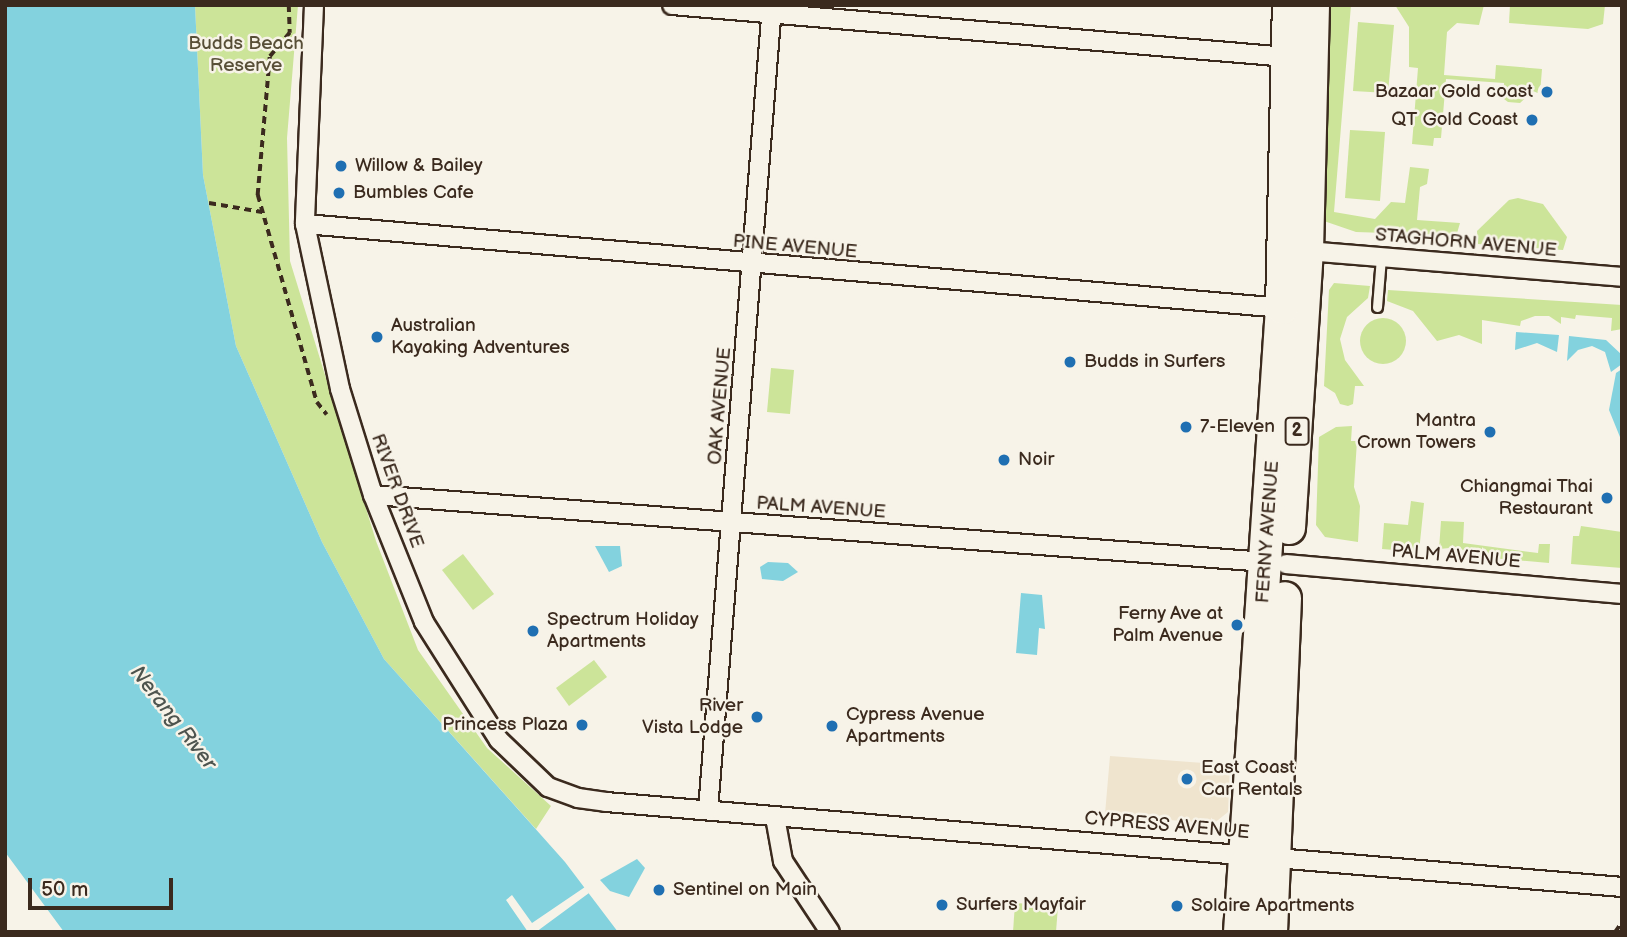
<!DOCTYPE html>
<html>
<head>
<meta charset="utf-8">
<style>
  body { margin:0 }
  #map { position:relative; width:1627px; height:937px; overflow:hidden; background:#f7f3e8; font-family:"Balsamiq Sans",sans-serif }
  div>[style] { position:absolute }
  .built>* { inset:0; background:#efe4ce }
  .green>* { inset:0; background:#cce499 }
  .round { border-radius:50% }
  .water>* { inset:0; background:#83d2de }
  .pier>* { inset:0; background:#f7f3e8 }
  .path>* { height:3.5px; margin-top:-1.75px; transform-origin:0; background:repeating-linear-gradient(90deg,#3b2a1e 0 7px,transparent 0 12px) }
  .roads { filter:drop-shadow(2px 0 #3b2a1e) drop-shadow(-2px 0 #3b2a1e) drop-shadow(0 2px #3b2a1e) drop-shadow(0 -2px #3b2a1e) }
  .lane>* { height:9px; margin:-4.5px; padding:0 4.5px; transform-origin:4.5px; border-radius:4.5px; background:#f7f3e8 }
  .street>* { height:18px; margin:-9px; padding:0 9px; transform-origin:9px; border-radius:9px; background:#f7f3e8 }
  .highway>* { height:32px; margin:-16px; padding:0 16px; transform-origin:16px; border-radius:16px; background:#f7f3e8 }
  .dots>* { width:19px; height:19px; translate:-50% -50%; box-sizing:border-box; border:4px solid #f7f3e8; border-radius:50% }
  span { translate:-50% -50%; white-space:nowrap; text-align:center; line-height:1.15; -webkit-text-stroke:5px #f7f3e8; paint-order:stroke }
  .shield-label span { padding:2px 5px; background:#f7f3e8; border:2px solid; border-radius:5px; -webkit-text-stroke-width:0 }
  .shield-label { font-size:18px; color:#3b2a1e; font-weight:700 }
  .park-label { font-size:19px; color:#584f37 }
  .poi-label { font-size:19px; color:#3b2a1e }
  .right { translate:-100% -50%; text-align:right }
  .left { translate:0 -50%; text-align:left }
  .street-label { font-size:19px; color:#3b2a1e }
  .water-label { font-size:21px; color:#4d544e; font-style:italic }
  .frame { position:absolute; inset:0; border:7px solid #3b2a1e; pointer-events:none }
  .scale { position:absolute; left:28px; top:878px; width:145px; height:32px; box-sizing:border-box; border:4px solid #3b2a1e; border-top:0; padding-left:9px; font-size:21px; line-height:24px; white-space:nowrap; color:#3b2a1e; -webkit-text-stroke:5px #f7f3e8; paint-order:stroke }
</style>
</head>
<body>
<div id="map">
  <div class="built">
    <i style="clip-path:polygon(1110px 756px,1230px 765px,1228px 812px,1213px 824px,1105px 814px)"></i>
  </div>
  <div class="green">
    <i style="clip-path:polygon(195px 5px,298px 5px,287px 138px,290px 261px,376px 541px,418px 650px,487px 748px,551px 806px,536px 829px,384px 659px,322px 542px,236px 346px,203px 175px)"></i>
    <i style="clip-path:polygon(1331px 5px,1351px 5px,1334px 212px,1375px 219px,1391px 202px,1405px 203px,1410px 167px,1429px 169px,1427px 184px,1420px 187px,1417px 220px,1460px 223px,1455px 240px,1445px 235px,1356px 232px,1321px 220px)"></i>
    <i style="clip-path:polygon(1395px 5px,1484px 5px,1479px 25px,1457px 23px,1447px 32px,1444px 75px,1495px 79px,1496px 65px,1542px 69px,1540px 94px,1533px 91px,1520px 103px,1508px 102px,1504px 99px,1504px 83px,1446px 79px,1441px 138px,1434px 138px,1433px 146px,1412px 144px,1418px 68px,1409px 67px,1409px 27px)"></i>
    <i style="clip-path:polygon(1510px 5px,1605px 5px,1603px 24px,1588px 29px,1509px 23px)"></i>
    <i style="clip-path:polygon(1358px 22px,1394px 25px,1388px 93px,1353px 91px)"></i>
    <i style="clip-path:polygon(1350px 130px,1385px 132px,1380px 201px,1345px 198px)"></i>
    <i style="clip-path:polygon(1518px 198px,1543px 204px,1567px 237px,1563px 250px,1478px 244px,1477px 231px,1509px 200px)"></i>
    <i style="clip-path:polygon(1334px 283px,1370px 286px,1368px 298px,1347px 317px,1340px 339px,1345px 360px,1364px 386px,1355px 386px,1353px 404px,1348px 406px,1340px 404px,1335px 393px,1324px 386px,1329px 290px)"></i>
    <i style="clip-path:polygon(1388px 290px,1622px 305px,1622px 329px,1611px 331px,1612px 318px,1576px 315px,1575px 319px,1561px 317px,1561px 324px,1549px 316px,1535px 316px,1521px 321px,1520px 326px,1482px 320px,1482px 344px,1459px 335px,1437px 341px,1413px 311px,1387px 301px)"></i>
    <i class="round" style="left:1360px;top:318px;width:46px;height:46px"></i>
    <i style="clip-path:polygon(771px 368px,794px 370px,790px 414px,767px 412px)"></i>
    <i style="clip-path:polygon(1352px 426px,1351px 441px,1357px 441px,1354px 487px,1360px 506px,1358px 542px,1325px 537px,1316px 525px,1319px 437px,1336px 427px)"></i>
    <i style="clip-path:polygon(1411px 501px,1424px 503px,1419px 552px,1382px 549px,1384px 523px,1408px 525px)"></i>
    <i style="clip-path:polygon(1441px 521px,1464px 522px,1463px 543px,1538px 553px,1539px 544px,1550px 544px,1549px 563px,1468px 556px,1460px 547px,1439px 549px)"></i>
    <i style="clip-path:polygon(1581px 526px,1622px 532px,1622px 568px,1571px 564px,1573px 536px,1579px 536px)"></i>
    <i style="clip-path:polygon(463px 554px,494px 594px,473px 610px,442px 570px)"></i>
    <i style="clip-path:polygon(594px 660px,607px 677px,569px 706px,556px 688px)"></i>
    <i style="clip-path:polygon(1015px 903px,1058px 906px,1056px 932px,1013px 932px)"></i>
  </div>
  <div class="water">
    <i style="clip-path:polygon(5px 5px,195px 5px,203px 175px,236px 346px,322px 542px,384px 659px,565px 862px,618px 932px,64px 932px,5px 852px)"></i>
    <i style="clip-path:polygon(1516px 332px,1559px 335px,1557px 352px,1537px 343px,1515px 350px)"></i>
    <i style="clip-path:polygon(1569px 336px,1606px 340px,1622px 355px,1622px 364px,1611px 372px,1605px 352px,1592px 346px,1578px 350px,1567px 361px)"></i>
    <i style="clip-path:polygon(1622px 369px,1622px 442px,1609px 410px,1616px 373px)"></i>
    <i style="clip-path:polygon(595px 546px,620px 546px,622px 566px,609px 572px)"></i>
    <i style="clip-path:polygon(768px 562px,788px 563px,798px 572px,783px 581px,762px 579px,760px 567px)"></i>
    <i style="clip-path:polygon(1021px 593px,1042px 595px,1045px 629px,1039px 628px,1037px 655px,1016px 653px)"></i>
    <i style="clip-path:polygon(637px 859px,645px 868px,629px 897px,610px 891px,600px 880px)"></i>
  </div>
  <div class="pier">
    <i style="clip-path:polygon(585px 887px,589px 893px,536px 932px,528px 932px,506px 900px,512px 895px,532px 923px)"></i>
  </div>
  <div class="path">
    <i style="left:289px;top:5px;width:28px;rotate:88deg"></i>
    <i style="left:290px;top:33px;width:31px;rotate:130deg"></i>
    <i style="left:270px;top:57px;width:139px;rotate:95deg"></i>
    <i style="left:258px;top:195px;width:215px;rotate:74.1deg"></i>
    <i style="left:317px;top:402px;width:16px;rotate:52deg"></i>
    <i style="left:209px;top:203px;width:54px;rotate:9.6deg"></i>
    <i style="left:1615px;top:932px;width:12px;rotate:-55deg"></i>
  </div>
  <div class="roads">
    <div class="lane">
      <i style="left:1377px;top:307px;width:50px;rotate:-85.4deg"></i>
    </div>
    <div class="street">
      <i style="left:314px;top:5px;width:219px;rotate:92.4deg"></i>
      <i style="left:305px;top:224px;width:169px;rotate:78deg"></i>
      <i style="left:340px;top:389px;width:111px;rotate:72.7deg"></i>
      <i style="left:373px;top:495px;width:137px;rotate:68.1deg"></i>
      <i style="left:424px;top:622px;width:140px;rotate:57.6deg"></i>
      <i style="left:499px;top:740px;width:68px;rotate:43.8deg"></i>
      <i style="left:548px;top:787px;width:32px;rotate:20deg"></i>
      <i style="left:578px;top:798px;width:28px;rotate:8deg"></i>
      <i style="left:606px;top:802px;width:1020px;rotate:4.78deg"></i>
      <i style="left:672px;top:5px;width:618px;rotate:4.83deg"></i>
      <i style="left:305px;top:224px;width:981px;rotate:4.91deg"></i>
      <i style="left:1307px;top:251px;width:316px;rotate:4.7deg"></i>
      <i style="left:373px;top:495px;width:896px;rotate:4.29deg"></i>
      <i style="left:1286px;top:564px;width:337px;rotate:5.1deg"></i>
      <i style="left:708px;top:810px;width:808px;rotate:-85.45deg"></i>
      <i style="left:775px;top:817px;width:45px;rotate:79.7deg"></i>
      <i style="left:783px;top:861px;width:85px;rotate:56.5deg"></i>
    </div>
    <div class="highway">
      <i style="left:1289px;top:528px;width:278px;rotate:-86.3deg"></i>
      <i style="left:1307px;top:251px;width:246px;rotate:-88.6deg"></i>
      <i style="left:1240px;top:932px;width:625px;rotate:-86.15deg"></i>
      <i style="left:1282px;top:308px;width:303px;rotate:-88.7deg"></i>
      <i style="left:1271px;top:932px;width:334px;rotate:-87.6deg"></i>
    </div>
  </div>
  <div class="dots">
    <i style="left:1547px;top:92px;background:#1f6fb2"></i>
    <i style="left:1532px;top:120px;background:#1f6fb2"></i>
    <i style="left:341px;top:166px;background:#1f6fb2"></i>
    <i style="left:339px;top:193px;background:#1f6fb2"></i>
    <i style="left:377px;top:337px;background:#1f6fb2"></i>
    <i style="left:1070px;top:362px;background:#1f6fb2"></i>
    <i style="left:1186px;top:427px;background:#1f6fb2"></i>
    <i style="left:1490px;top:432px;background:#1f6fb2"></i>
    <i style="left:1004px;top:460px;background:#1f6fb2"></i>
    <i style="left:1607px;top:498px;background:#1f6fb2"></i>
    <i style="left:1237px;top:625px;background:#1f6fb2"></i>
    <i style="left:533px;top:631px;background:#1f6fb2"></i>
    <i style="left:757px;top:717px;background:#1f6fb2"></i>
    <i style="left:582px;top:725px;background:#1f6fb2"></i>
    <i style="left:832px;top:726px;background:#1f6fb2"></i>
    <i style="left:1187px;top:779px;background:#1f6fb2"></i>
    <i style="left:659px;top:890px;background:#1f6fb2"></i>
    <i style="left:942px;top:905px;background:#1f6fb2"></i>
    <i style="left:1177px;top:906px;background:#1f6fb2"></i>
  </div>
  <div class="shield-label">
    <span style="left:1297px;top:431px">2</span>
  </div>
  <div class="park-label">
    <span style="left:246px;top:55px">Budds Beach<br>Reserve</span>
  </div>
  <div class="poi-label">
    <span class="right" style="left:1533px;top:92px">Bazaar Gold coast</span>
    <span class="right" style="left:1518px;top:120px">QT Gold Coast</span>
    <span class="left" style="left:355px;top:166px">Willow &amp; Bailey</span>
    <span class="left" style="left:353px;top:193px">Bumbles Cafe</span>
    <span class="left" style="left:391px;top:337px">Australian<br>Kayaking Adventures</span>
    <span class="left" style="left:1084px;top:362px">Budds in Surfers</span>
    <span class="right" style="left:1476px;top:432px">Mantra<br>Crown Towers</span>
    <span class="left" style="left:1200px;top:427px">7-Eleven</span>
    <span class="left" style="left:1018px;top:460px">Noir</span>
    <span class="right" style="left:1593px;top:498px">Chiangmai Thai<br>Restaurant</span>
    <span class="right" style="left:1223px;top:625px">Ferny Ave at<br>Palm Avenue</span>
    <span class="left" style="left:547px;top:631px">Spectrum Holiday<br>Apartments</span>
    <span class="right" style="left:743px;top:717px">River<br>Vista Lodge</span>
    <span class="left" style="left:846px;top:726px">Cypress Avenue<br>Apartments</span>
    <span class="right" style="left:568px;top:725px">Princess Plaza</span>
    <span class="left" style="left:1201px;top:779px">East Coast<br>Car Rentals</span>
    <span class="left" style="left:673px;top:890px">Sentinel on Main</span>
    <span class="left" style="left:956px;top:905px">Surfers Mayfair</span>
    <span class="left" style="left:1191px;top:906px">Solaire Apartments</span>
  </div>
  <div class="street-label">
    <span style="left:1466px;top:243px;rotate:5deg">STAGHORN AVENUE</span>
    <span style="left:795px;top:247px;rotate:5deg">PINE AVENUE</span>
    <span style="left:720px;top:406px;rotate:-85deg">OAK AVENUE</span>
    <span style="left:397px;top:491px;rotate:70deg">RIVER DRIVE</span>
    <span style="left:821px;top:508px;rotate:4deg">PALM AVENUE</span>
    <span style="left:1268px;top:532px;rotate:-86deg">FERNY AVENUE</span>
    <span style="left:1456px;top:557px;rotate:5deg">PALM AVENUE</span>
    <span style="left:1167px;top:826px;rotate:5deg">CYPRESS AVENUE</span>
  </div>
  <div class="water-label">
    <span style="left:173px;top:718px;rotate:52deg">Nerang River</span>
  </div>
  <div class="frame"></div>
  <div class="scale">50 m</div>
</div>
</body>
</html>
